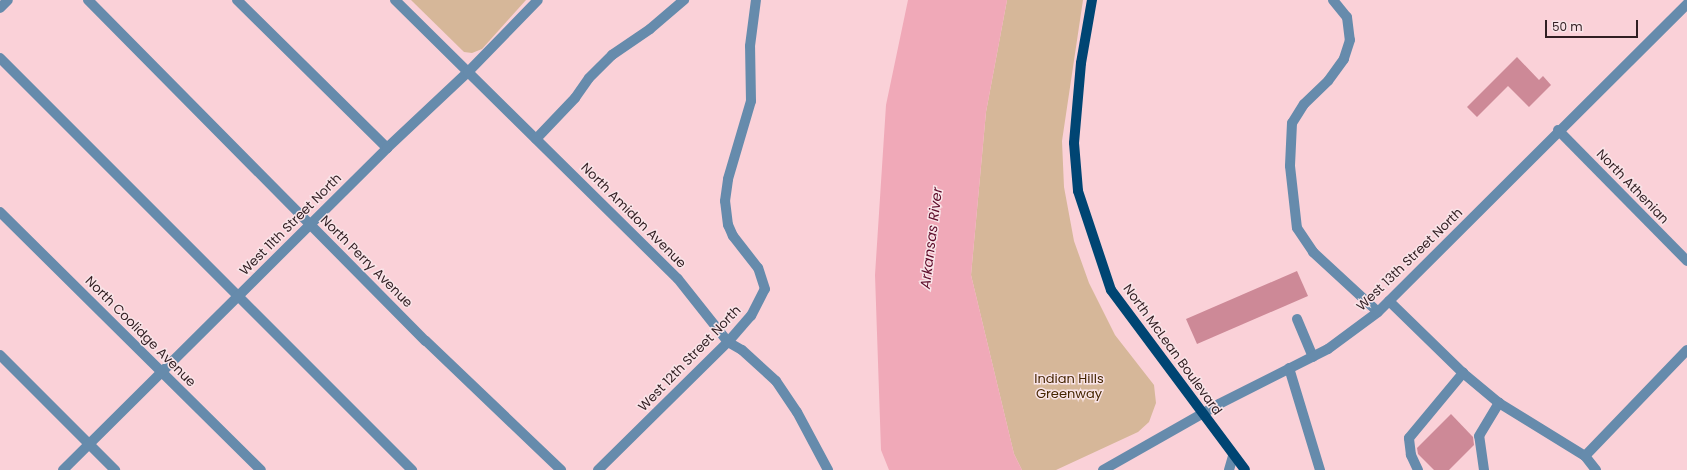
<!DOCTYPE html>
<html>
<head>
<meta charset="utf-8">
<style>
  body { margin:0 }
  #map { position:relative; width:1687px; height:470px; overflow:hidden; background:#fad1d8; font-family:Poppins,sans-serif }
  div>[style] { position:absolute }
  .green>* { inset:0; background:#d6b799 }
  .water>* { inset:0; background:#f0a9b8 }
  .building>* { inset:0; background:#cd8997 }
  .minor>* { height:10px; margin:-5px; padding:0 5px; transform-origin:5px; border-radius:5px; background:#668bac }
  .major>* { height:10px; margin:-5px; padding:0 5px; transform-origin:5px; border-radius:5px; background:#004573 }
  span { translate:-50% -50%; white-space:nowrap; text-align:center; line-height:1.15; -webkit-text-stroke:3px #f9e4e8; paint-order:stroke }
  .street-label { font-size:13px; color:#311e22 }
  .park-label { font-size:13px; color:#452500 }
  .water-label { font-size:14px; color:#5d0b29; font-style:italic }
  .scale { position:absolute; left:1545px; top:20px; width:93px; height:18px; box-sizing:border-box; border:2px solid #311e22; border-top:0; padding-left:5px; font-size:12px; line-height:14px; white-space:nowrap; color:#311e22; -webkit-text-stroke:3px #f9e4e8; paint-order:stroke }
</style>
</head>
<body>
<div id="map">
  <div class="green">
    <i style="clip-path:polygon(411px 0,526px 0,482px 49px,472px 53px,464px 52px)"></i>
    <i style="clip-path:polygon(1007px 0,1083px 0,1062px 141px,1064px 187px,1074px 241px,1089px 283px,1115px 335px,1154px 385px,1156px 403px,1149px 422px,1138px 432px,1056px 470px,1022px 470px,1014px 454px,971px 275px,986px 112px)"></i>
  </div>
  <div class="water">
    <i style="clip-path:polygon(908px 0,1007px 0,986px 112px,971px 275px,1014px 454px,1022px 470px,889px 470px,881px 450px,875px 275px,886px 105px)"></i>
  </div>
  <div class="building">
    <i style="clip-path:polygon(1517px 57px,1539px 80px,1543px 76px,1551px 85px,1529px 107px,1508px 86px,1477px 117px,1467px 107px)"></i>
    <i style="clip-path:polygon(1297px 271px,1308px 296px,1197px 344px,1186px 319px)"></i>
    <i style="clip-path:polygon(1451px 414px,1473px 437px,1474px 445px,1449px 470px,1434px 470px,1418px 454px,1417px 448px)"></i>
  </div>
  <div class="minor">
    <i style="left:88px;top:0;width:480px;rotate:45.3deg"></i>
    <i style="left:426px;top:341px;width:187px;rotate:43.7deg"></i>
    <i style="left:237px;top:0;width:211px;rotate:44.6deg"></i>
    <i style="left:395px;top:0;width:397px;rotate:44.6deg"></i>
    <i style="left:678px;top:279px;width:80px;rotate:51.6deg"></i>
    <i style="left:728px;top:342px;width:16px;rotate:30deg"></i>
    <i style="left:742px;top:350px;width:46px;rotate:42.4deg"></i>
    <i style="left:776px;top:381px;width:37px;rotate:56deg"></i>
    <i style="left:797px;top:412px;width:66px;rotate:61.9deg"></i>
    <i style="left:1333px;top:0;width:22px;rotate:51deg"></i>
    <i style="left:1347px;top:17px;width:23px;rotate:83deg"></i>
    <i style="left:1350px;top:40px;width:20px;rotate:108deg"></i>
    <i style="left:1344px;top:59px;width:27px;rotate:126deg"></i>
    <i style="left:1328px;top:81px;width:33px;rotate:136deg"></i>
    <i style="left:1304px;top:104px;width:22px;rotate:122deg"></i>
    <i style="left:1292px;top:123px;width:43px;rotate:92.7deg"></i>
    <i style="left:1290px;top:166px;width:62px;rotate:83.6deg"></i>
    <i style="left:1297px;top:228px;width:29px;rotate:56deg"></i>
    <i style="left:1313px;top:252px;width:88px;rotate:42.7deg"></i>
    <i style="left:0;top:8px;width:11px;rotate:-45deg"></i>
    <i style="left:0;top:58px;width:583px;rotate:45deg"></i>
    <i style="left:1558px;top:130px;width:184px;rotate:45.4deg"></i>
    <i style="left:536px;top:139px;width:57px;rotate:-46.4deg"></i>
    <i style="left:575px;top:98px;width:24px;rotate:-55deg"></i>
    <i style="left:589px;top:78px;width:33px;rotate:-45deg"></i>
    <i style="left:612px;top:55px;width:46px;rotate:-34.4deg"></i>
    <i style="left:650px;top:29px;width:45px;rotate:-40.5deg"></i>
    <i style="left:0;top:212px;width:367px;rotate:44.7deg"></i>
    <i style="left:1389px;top:301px;width:103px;rotate:44.2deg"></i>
    <i style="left:1463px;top:373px;width:47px;rotate:39.8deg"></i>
    <i style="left:1499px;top:403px;width:101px;rotate:31.6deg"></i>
    <i style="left:1585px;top:456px;width:18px;rotate:52deg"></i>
    <i style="left:1297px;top:319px;width:41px;rotate:67.2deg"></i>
    <i style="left:0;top:355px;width:163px;rotate:45deg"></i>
    <i style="left:1289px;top:368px;width:107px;rotate:73.1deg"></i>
    <i style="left:1585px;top:456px;width:147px;rotate:-46.1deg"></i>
    <i style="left:63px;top:470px;width:457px;rotate:-44.8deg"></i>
    <i style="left:387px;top:148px;width:111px;rotate:-43.2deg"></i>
    <i style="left:468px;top:72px;width:100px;rotate:-45.8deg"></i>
    <i style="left:598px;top:470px;width:182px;rotate:-44.6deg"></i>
    <i style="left:728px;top:342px;width:35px;rotate:-49deg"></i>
    <i style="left:751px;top:316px;width:30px;rotate:-63deg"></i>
    <i style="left:765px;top:289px;width:22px;rotate:-108deg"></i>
    <i style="left:758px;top:268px;width:41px;rotate:-128deg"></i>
    <i style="left:733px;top:236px;width:12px;rotate:-114deg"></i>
    <i style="left:728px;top:225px;width:24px;rotate:-97deg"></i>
    <i style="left:725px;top:201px;width:22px;rotate:-82deg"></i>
    <i style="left:728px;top:179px;width:81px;rotate:-73.6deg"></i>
    <i style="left:751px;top:101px;width:55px;rotate:-91deg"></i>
    <i style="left:750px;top:46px;width:46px;rotate:-82.6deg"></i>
    <i style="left:1103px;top:470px;width:133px;rotate:-29.6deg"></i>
    <i style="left:1219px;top:404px;width:122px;rotate:-26.8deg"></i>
    <i style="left:1328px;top:349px;width:62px;rotate:-36.5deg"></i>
    <i style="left:1378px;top:312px;width:436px;rotate:-44.9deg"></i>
    <i style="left:1229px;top:470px;width:15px;rotate:-74deg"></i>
    <i style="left:1418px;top:470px;width:17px;rotate:-115deg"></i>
    <i style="left:1411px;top:455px;width:17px;rotate:-97deg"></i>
    <i style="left:1409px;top:438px;width:85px;rotate:-50.3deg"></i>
    <i style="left:1484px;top:470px;width:34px;rotate:-98deg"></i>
    <i style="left:1479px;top:436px;width:39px;rotate:-59deg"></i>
  </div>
  <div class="major">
    <i style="left:1092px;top:0;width:64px;rotate:99.9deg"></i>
    <i style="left:1081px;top:63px;width:80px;rotate:95deg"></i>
    <i style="left:1074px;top:143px;width:48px;rotate:85.2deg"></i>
    <i style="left:1078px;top:191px;width:104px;rotate:71.6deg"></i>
    <i style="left:1111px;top:290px;width:224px;rotate:53.3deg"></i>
  </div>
  <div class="street-label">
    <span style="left:1632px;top:187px;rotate:46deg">North Athenian</span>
    <span style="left:633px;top:216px;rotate:45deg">North Amidon Avenue</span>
    <span style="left:291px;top:225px;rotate:-45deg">West 11th Street North</span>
    <span style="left:1410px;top:260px;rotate:-44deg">West 13th Street North</span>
    <span style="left:366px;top:262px;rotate:45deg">North Perry Avenue</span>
    <span style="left:140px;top:332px;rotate:45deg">North Coolidge Avenue</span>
    <span style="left:1172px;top:350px;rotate:54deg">North McLean Boulevard</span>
    <span style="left:690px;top:359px;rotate:-46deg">West 12th Street North</span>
  </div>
  <div class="park-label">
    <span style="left:1069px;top:387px">Indian Hills<br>Greenway</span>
  </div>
  <div class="water-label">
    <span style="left:931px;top:238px;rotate:-83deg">Arkansas River</span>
  </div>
  <div class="scale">50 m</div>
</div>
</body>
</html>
